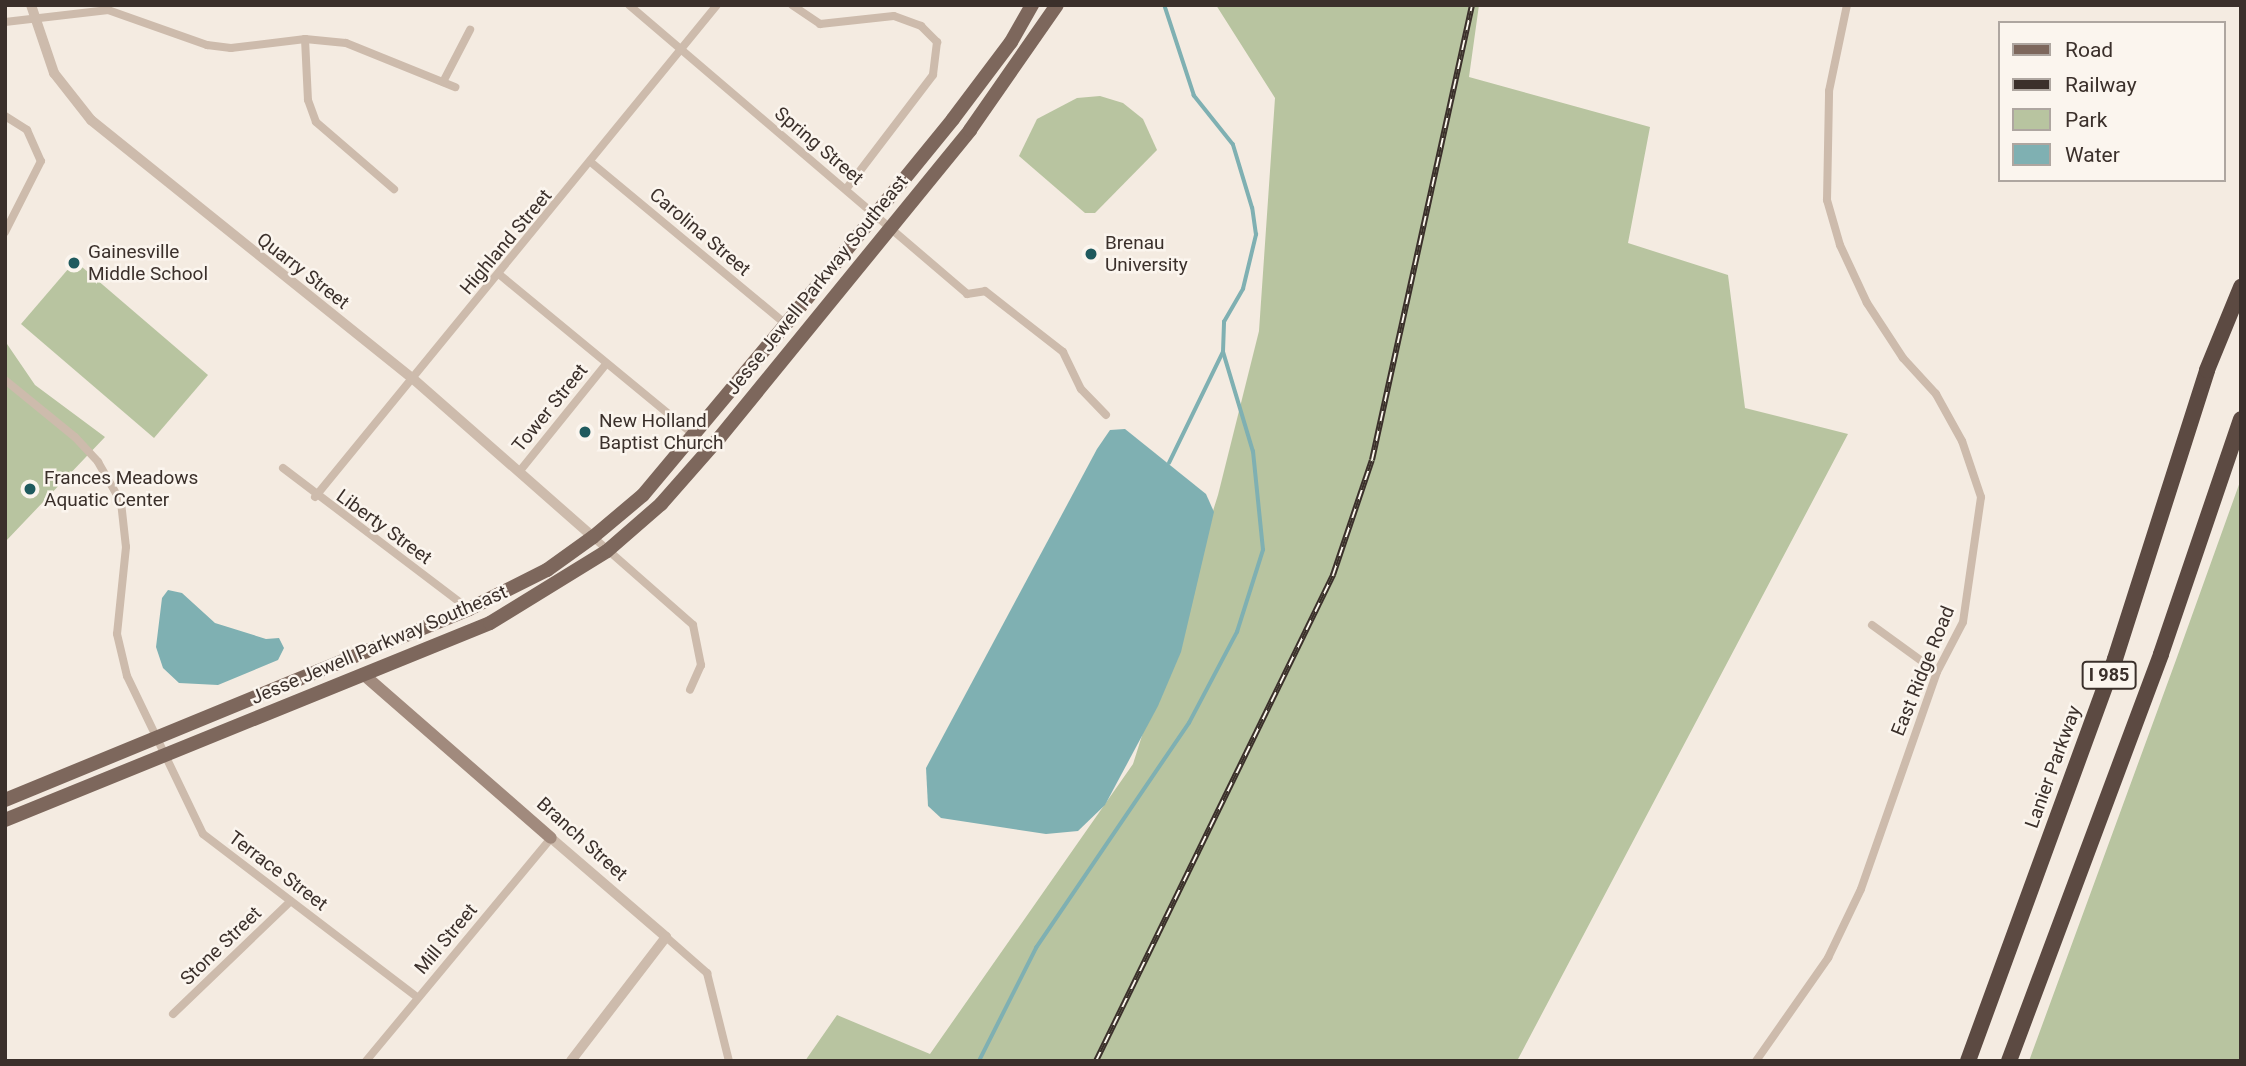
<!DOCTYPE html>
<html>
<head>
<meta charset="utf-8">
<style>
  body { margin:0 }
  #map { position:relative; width:2246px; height:1066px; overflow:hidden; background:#f4ebe1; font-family:Roboto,sans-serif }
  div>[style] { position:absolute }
  .green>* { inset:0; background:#b8c4a0 }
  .water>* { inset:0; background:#7fb0b2 }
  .stream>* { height:3.5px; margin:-1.75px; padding:0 1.75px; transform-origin:1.75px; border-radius:1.75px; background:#7fb0b2 }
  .minor>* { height:8px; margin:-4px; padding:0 4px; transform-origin:4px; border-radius:4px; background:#cdbbac }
  .tertiary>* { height:10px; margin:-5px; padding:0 5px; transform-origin:5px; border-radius:5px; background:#cdbbac }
  .secondary>* { height:12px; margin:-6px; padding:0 6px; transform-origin:6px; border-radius:6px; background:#a18a7d }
  .primary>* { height:14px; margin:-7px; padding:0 7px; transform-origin:7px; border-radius:7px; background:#7d675c }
  .motorway>* { height:16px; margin:-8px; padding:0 8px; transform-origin:8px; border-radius:8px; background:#5c4a42 }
  .rail>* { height:6px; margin-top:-3px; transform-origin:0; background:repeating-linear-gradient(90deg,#fbf5ee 0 10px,#3b302b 0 20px); box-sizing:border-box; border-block:2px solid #3b302b }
  .dots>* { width:19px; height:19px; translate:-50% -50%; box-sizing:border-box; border:4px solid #fbf5ee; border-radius:50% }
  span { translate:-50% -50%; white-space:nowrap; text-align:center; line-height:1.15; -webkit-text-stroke:5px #fbf5ee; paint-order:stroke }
  .shield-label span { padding:2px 5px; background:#fbf5ee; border:2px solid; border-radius:5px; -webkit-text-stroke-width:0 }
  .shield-label { font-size:18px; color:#3b302b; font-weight:700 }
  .street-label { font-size:19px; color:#3b302b }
  .poi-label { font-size:19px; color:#3b302b }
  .left { translate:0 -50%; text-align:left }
  .frame { position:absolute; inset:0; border:7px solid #3b302b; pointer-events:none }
  .legend { position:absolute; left:1998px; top:21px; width:228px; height:161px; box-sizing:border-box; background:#fbf5ee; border:2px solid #aea6a0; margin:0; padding:9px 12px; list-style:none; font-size:21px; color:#3b302b }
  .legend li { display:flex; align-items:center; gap:14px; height:35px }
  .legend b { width:35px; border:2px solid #aea6a0 }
</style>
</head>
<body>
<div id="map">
  <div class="green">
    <i style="clip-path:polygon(1216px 5px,1479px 5px,1469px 77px,1650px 127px,1628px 243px,1728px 275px,1745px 408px,1848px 434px,1517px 1061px,805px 1061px,837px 1015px,930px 1054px,1133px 764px,1218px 495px,1259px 331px,1275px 98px)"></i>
    <i style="clip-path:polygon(1100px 96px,1123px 103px,1143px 119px,1157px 150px,1095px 213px,1085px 213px,1019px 156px,1037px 119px,1077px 98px)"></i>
    <i style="clip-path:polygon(75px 261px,208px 375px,154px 438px,21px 324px)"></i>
    <i style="clip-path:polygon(5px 341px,35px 385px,105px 437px,5px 542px)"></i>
    <i style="clip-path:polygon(2241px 479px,2241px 1061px,2029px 1061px,2176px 660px)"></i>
  </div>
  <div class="water">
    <i style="clip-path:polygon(1125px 429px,1206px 494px,1214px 512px,1181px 652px,1158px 706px,1105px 805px,1078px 831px,1046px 834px,941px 818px,928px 806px,926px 768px,1097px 449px,1110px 430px)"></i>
    <i style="clip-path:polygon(168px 590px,182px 593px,215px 623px,266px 639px,279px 638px,284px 648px,278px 660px,218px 685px,179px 683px,163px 668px,156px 647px,162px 598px)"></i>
  </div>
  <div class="stream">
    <i style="left:1169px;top:463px;width:123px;rotate:-64.1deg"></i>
    <i style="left:979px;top:1061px;width:127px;rotate:-63.2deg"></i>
    <i style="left:1036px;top:948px;width:272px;rotate:-55.8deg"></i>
    <i style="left:1189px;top:723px;width:103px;rotate:-62.2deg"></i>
    <i style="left:1237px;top:632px;width:86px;rotate:-72.4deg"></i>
    <i style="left:1263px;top:550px;width:99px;rotate:-95.8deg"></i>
    <i style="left:1253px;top:452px;width:104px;rotate:-106.7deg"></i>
    <i style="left:1223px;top:352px;width:30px;rotate:-88deg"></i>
    <i style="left:1224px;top:322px;width:38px;rotate:-60deg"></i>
    <i style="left:1243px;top:289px;width:56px;rotate:-76.5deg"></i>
    <i style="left:1256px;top:235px;width:27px;rotate:-98deg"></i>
    <i style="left:1252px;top:208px;width:66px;rotate:-106.8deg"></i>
    <i style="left:1233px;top:145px;width:63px;rotate:-128.5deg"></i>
    <i style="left:1194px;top:96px;width:96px;rotate:-108.2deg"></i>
  </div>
  <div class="minor">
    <i style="left:629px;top:5px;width:445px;rotate:40.5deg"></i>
    <i style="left:967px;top:294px;width:18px;rotate:-9deg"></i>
    <i style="left:985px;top:291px;width:99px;rotate:38deg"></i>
    <i style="left:1063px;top:352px;width:41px;rotate:64.1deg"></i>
    <i style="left:1081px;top:389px;width:36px;rotate:46deg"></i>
    <i style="left:792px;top:5px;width:34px;rotate:34deg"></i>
    <i style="left:820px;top:24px;width:74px;rotate:-6.2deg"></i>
    <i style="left:894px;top:16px;width:29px;rotate:20deg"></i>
    <i style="left:921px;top:26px;width:23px;rotate:45deg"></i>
    <i style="left:937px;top:42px;width:33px;rotate:97deg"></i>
    <i style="left:933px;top:75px;width:143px;rotate:127.3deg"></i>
    <i style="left:5px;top:22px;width:104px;rotate:-6.6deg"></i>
    <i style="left:108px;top:10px;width:105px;rotate:19.5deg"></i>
    <i style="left:207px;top:45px;width:24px;rotate:7deg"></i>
    <i style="left:231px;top:48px;width:75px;rotate:-6.9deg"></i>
    <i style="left:305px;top:39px;width:41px;rotate:5.6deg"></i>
    <i style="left:346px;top:43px;width:118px;rotate:22deg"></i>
    <i style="left:305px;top:39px;width:61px;rotate:87.2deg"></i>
    <i style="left:308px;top:100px;width:23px;rotate:70deg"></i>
    <i style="left:316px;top:122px;width:103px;rotate:40.7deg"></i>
    <i style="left:443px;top:82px;width:59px;rotate:-62.6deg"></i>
    <i style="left:5px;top:116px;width:26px;rotate:32deg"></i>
    <i style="left:27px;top:130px;width:34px;rotate:66deg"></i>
    <i style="left:41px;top:161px;width:80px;rotate:116.9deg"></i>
    <i style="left:593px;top:164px;width:251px;rotate:39.7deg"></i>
    <i style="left:500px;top:275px;width:251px;rotate:39.5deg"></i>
    <i style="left:5px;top:380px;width:90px;rotate:39.2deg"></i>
    <i style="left:75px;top:437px;width:34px;rotate:47deg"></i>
    <i style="left:98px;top:462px;width:46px;rotate:60.1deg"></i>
    <i style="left:121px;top:502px;width:45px;rotate:83.7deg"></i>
    <i style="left:126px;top:547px;width:87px;rotate:95.9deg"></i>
    <i style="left:117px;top:634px;width:43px;rotate:76.6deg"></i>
    <i style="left:127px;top:676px;width:175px;rotate:64.3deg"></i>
    <i style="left:203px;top:834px;width:270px;rotate:37.3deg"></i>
    <i style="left:283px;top:468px;width:233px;rotate:37.2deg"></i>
    <i style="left:519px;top:472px;width:139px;rotate:-51.1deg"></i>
    <i style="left:315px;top:497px;width:635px;rotate:-50.75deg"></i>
    <i style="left:593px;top:537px;width:133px;rotate:41.3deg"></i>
    <i style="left:693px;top:625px;width:41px;rotate:78.7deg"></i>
    <i style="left:701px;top:665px;width:27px;rotate:114deg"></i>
    <i style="left:1872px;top:625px;width:80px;rotate:35.9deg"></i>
    <i style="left:666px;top:937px;width:55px;rotate:41.3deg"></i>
    <i style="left:707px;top:973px;width:91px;rotate:76deg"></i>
    <i style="left:173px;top:1014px;width:163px;rotate:-43.8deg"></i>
    <i style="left:366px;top:1061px;width:290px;rotate:-50.3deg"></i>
    <i style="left:1756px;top:1061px;width:126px;rotate:-55deg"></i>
    <i style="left:1828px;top:958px;width:76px;rotate:-64.4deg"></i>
    <i style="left:1861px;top:889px;width:230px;rotate:-70.7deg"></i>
    <i style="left:1937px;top:672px;width:56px;rotate:-62.5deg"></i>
    <i style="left:1963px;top:622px;width:126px;rotate:-81.8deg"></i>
    <i style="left:1981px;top:497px;width:59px;rotate:-108.7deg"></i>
    <i style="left:1962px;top:441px;width:54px;rotate:-119deg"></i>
    <i style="left:1936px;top:394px;width:49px;rotate:-132.5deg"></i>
    <i style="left:1903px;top:358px;width:66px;rotate:-123.2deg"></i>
    <i style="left:1867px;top:303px;width:64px;rotate:-115deg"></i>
    <i style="left:1840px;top:245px;width:47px;rotate:-106.1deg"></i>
    <i style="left:1827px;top:200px;width:109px;rotate:-88.9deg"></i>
    <i style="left:1829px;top:91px;width:88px;rotate:-78.2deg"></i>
  </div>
  <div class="tertiary">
    <i style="left:31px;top:5px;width:72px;rotate:71.3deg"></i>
    <i style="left:54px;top:73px;width:60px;rotate:51.8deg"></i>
    <i style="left:91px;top:120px;width:410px;rotate:38.8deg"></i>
    <i style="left:411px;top:377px;width:242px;rotate:41.3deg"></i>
    <i style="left:551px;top:838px;width:152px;rotate:40.7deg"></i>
    <i style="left:666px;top:937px;width:156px;rotate:127.5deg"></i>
  </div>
  <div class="secondary">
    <i style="left:363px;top:674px;width:249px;rotate:41.1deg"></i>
  </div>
  <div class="primary">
    <i style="left:5px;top:800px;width:502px;rotate:-22.37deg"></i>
    <i style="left:469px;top:609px;width:87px;rotate:-26.6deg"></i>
    <i style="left:547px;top:570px;width:57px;rotate:-35.7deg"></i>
    <i style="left:593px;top:537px;width:65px;rotate:-40deg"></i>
    <i style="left:643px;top:495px;width:223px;rotate:-50.1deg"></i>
    <i style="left:786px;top:324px;width:264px;rotate:-50.8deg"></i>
    <i style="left:953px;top:119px;width:96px;rotate:-53deg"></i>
    <i style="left:1011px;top:42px;width:43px;rotate:-60.4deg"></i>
    <i style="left:5px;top:820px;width:523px;rotate:-22.11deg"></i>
    <i style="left:490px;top:623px;width:137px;rotate:-31.6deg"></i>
    <i style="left:607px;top:551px;width:72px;rotate:-41deg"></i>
    <i style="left:661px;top:504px;width:89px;rotate:-48.6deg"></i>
    <i style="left:720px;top:437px;width:396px;rotate:-50.8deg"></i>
    <i style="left:970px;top:130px;width:152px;rotate:-55.2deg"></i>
  </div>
  <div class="motorway">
    <i style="left:1968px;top:1061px;width:428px;rotate:-69.9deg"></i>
    <i style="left:2115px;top:659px;width:303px;rotate:-72.3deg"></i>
    <i style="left:2207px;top:370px;width:90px;rotate:-67.7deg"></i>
    <i style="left:2009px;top:1061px;width:434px;rotate:-69.5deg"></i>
    <i style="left:2161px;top:654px;width:248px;rotate:-71.2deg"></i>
  </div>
  <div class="rail">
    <i style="left:1096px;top:1061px;width:541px;rotate:-64deg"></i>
    <i style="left:1333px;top:575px;width:121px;rotate:-71.3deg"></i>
    <i style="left:1372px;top:460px;width:466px;rotate:-77.6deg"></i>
  </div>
  <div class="dots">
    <i style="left:1091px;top:254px;background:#1f5a5e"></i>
    <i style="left:74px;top:263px;background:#1f5a5e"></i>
    <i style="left:585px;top:432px;background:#1f5a5e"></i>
    <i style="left:30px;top:489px;background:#1f5a5e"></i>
  </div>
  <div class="shield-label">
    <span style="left:2109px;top:675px">I 985</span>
  </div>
  <div class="street-label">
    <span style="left:819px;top:146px;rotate:40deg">Spring Street</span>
    <span style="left:700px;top:232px;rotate:40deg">Carolina Street</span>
    <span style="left:506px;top:242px;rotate:-50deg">Highland Street</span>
    <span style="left:303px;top:271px;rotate:38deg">Quarry Street</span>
    <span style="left:817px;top:285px;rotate:-51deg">Jesse Jewell Parkway Southeast</span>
    <span style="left:550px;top:408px;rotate:-51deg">Tower Street</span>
    <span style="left:384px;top:527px;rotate:36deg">Liberty Street</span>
    <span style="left:379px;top:645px;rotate:-23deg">Jesse Jewell Parkway Southeast</span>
    <span style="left:1923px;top:671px;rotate:-68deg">East Ridge Road</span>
    <span style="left:2053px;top:767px;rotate:-70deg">Lanier Parkway</span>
    <span style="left:582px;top:839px;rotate:42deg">Branch Street</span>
    <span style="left:278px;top:871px;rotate:37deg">Terrace Street</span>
    <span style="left:446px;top:939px;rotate:-50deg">Mill Street</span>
    <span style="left:221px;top:946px;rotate:-44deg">Stone Street</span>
  </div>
  <div class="poi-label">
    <span class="left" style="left:1105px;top:254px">Brenau<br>University</span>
    <span class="left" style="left:88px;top:263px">Gainesville<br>Middle School</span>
    <span class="left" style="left:599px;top:432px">New Holland<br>Baptist Church</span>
    <span class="left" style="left:44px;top:489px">Frances Meadows<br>Aquatic Center</span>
  </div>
  <div class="frame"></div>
  <ul class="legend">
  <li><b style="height:9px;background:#7d675c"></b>Road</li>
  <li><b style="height:9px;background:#3b302b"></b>Railway</li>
  <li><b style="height:19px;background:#b8c4a0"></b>Park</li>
  <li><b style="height:19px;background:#7fb0b2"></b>Water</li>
  </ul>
</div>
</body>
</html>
